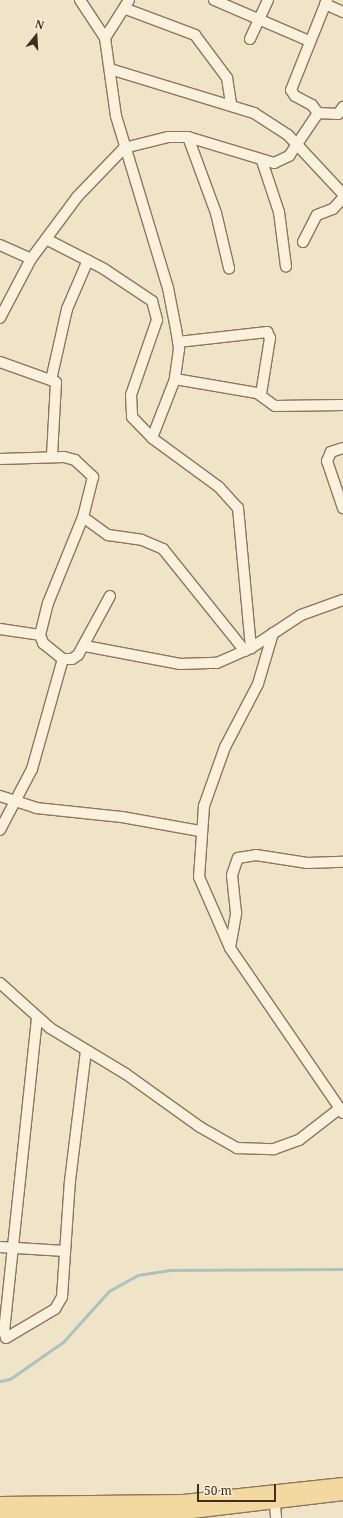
<!DOCTYPE html>
<html>
<head>
<meta charset="utf-8">
<style>
  body { margin:0 }
  #map { position:relative; width:343px; height:1518px; overflow:hidden; background:#f0e4c8; font-family:"Noto Serif",serif }
  div>[style] { position:absolute }
  .stream>* { height:3px; margin:-1.5px; padding:0 1.5px; transform-origin:1.5px; border-radius:1.5px; background:#a9c4bc }
  .roads { filter:drop-shadow(1px 0 #8d765c) drop-shadow(-1px 0 #8d765c) drop-shadow(0 1px #8d765c) drop-shadow(0 -1px #8d765c) }
  .minor>* { height:10px; margin:-5px; padding:0 5px; transform-origin:5px; border-radius:5px; background:#faf1dc }
  .major>* { height:13px; margin:-6.5px; padding:0 6.5px; transform-origin:6.5px; border-radius:6.5px; background:#f3d9a0 }
  span { translate:-50% -50%; white-space:nowrap; text-align:center; line-height:1.15; -webkit-text-stroke:4px #f7eed8; paint-order:stroke }
  .north { position:absolute; left:16px; top:16px; width:40px; height:40px; -webkit-text-stroke:3px #f7eed8; paint-order:stroke; rotate:18deg; font-size:11px; font-weight:700; line-height:16px; text-align:center; color:#3d2e20 }
  .north::after { content:''; display:block; margin:auto; width:14px; height:18px; background:#3d2e20; clip-path:polygon(50% 0,100% 100%,50% 72%,0 100%) }
  .scale { position:absolute; left:197px; top:1484px; width:79px; height:18px; box-sizing:border-box; border:2px solid #3d2e20; border-top:0; padding-left:5px; font-size:12px; line-height:14px; white-space:nowrap; color:#3d2e20; -webkit-text-stroke:3px #f7eed8; paint-order:stroke }
</style>
</head>
<body>
<div id="map">
  <div class="stream">
    <i style="left:0;top:1381px;width:10px;rotate:-11deg"></i>
    <i style="left:10px;top:1379px;width:65px;rotate:-34.9deg"></i>
    <i style="left:63px;top:1342px;width:69px;rotate:-48deg"></i>
    <i style="left:109px;top:1291px;width:33px;rotate:-29deg"></i>
    <i style="left:138px;top:1275px;width:32px;rotate:-9deg"></i>
    <i style="left:170px;top:1270px;width:173px;rotate:-0.3deg"></i>
  </div>
  <div class="roads">
    <div class="minor">
      <i style="left:80px;top:0;width:45px;rotate:56.7deg"></i>
      <i style="left:105px;top:38px;width:79px;rotate:82deg"></i>
      <i style="left:116px;top:116px;width:180px;rotate:73.2deg"></i>
      <i style="left:168px;top:288px;width:42px;rotate:79deg"></i>
      <i style="left:176px;top:329px;width:20px;rotate:81deg"></i>
      <i style="left:179px;top:349px;width:30px;rotate:98deg"></i>
      <i style="left:175px;top:379px;width:63px;rotate:111.3deg"></i>
      <i style="left:214px;top:0;width:103px;rotate:23.3deg"></i>
      <i style="left:325px;top:4px;width:20px;rotate:24deg"></i>
      <i style="left:126px;top:9px;width:74px;rotate:20.6deg"></i>
      <i style="left:195px;top:35px;width:54px;rotate:53.3deg"></i>
      <i style="left:227px;top:78px;width:26px;rotate:81deg"></i>
      <i style="left:105px;top:38px;width:45px;rotate:-57.7deg"></i>
      <i style="left:250px;top:39px;width:43px;rotate:-65.2deg"></i>
      <i style="left:110px;top:69px;width:151px;rotate:17deg"></i>
      <i style="left:254px;top:113px;width:40px;rotate:32.9deg"></i>
      <i style="left:288px;top:135px;width:81px;rotate:47deg"></i>
      <i style="left:318px;top:113px;width:20px;rotate:3deg"></i>
      <i style="left:338px;top:114px;width:9px;rotate:-54deg"></i>
      <i style="left:188px;top:137px;width:81px;rotate:69.8deg"></i>
      <i style="left:216px;top:213px;width:57px;rotate:76.7deg"></i>
      <i style="left:262px;top:161px;width:54px;rotate:71.6deg"></i>
      <i style="left:279px;top:212px;width:55px;rotate:82.7deg"></i>
      <i style="left:46px;top:239px;width:65px;rotate:27.3deg"></i>
      <i style="left:104px;top:269px;width:58px;rotate:33.7deg"></i>
      <i style="left:152px;top:301px;width:20px;rotate:75deg"></i>
      <i style="left:157px;top:320px;width:79px;rotate:109.1deg"></i>
      <i style="left:131px;top:395px;width:22px;rotate:87deg"></i>
      <i style="left:132px;top:417px;width:29px;rotate:46deg"></i>
      <i style="left:152px;top:438px;width:83px;rotate:36.2deg"></i>
      <i style="left:219px;top:487px;width:28px;rotate:48deg"></i>
      <i style="left:238px;top:508px;width:141px;rotate:84.7deg"></i>
      <i style="left:303px;top:242px;width:30px;rotate:-63deg"></i>
      <i style="left:317px;top:215px;width:17px;rotate:-21deg"></i>
      <i style="left:333px;top:209px;width:15px;rotate:-48deg"></i>
      <i style="left:0;top:245px;width:34px;rotate:24deg"></i>
      <i style="left:0;top:318px;width:67px;rotate:-62.3deg"></i>
      <i style="left:31px;top:259px;width:77px;rotate:-53.4deg"></i>
      <i style="left:77px;top:197px;width:68px;rotate:-46.2deg"></i>
      <i style="left:124px;top:148px;width:45px;rotate:-14deg"></i>
      <i style="left:168px;top:137px;width:20px"></i>
      <i style="left:188px;top:137px;width:90px;rotate:16.8deg"></i>
      <i style="left:274px;top:163px;width:17px;rotate:-25deg"></i>
      <i style="left:289px;top:156px;width:52px;rotate:-56deg"></i>
      <i style="left:318px;top:113px;width:10px;rotate:-127deg"></i>
      <i style="left:312px;top:105px;width:19px;rotate:-152deg"></i>
      <i style="left:295px;top:96px;width:7px;rotate:-124deg"></i>
      <i style="left:291px;top:90px;width:97px;rotate:-68.2deg"></i>
      <i style="left:178px;top:342px;width:90px;rotate:-6.4deg"></i>
      <i style="left:267px;top:332px;width:7px;rotate:63deg"></i>
      <i style="left:270px;top:338px;width:57px;rotate:99.1deg"></i>
      <i style="left:0;top:362px;width:59px;rotate:19.7deg"></i>
      <i style="left:56px;top:382px;width:74px;rotate:93.1deg"></i>
      <i style="left:175px;top:379px;width:83px;rotate:9.7deg"></i>
      <i style="left:257px;top:393px;width:22px;rotate:36deg"></i>
      <i style="left:275px;top:406px;width:68px;rotate:-0.8deg"></i>
      <i style="left:51px;top:380px;width:73px;rotate:-77.3deg"></i>
      <i style="left:67px;top:309px;width:53px;rotate:-66.8deg"></i>
      <i style="left:343px;top:448px;width:13px;rotate:162deg"></i>
      <i style="left:331px;top:452px;width:10px;rotate:114deg"></i>
      <i style="left:327px;top:461px;width:50px;rotate:71.2deg"></i>
      <i style="left:0;top:459px;width:64px;rotate:-1.8deg"></i>
      <i style="left:64px;top:457px;width:11px;rotate:15deg"></i>
      <i style="left:75px;top:460px;width:25px;rotate:43deg"></i>
      <i style="left:93px;top:477px;width:41px;rotate:104deg"></i>
      <i style="left:83px;top:517px;width:93px;rotate:112.1deg"></i>
      <i style="left:48px;top:603px;width:33px;rotate:104deg"></i>
      <i style="left:40px;top:635px;width:9px;rotate:69deg"></i>
      <i style="left:43px;top:643px;width:26px;rotate:39deg"></i>
      <i style="left:63px;top:659px;width:9px"></i>
      <i style="left:72px;top:659px;width:7px;rotate:-34deg"></i>
      <i style="left:78px;top:655px;width:67px;rotate:-61.5deg"></i>
      <i style="left:83px;top:517px;width:31px;rotate:36deg"></i>
      <i style="left:108px;top:535px;width:34px;rotate:8deg"></i>
      <i style="left:142px;top:540px;width:23px;rotate:23deg"></i>
      <i style="left:163px;top:549px;width:131px;rotate:51.2deg"></i>
      <i style="left:0;top:629px;width:40px;rotate:8.5deg"></i>
      <i style="left:273px;top:633px;width:53px;rotate:106.4deg"></i>
      <i style="left:258px;top:684px;width:71px;rotate:117.6deg"></i>
      <i style="left:225px;top:747px;width:63px;rotate:109.6deg"></i>
      <i style="left:204px;top:806px;width:71px;rotate:94deg"></i>
      <i style="left:199px;top:877px;width:77px;rotate:66.4deg"></i>
      <i style="left:230px;top:948px;width:200px;rotate:55.6deg"></i>
      <i style="left:85px;top:646px;width:97px;rotate:10.7deg"></i>
      <i style="left:180px;top:664px;width:37px;rotate:-2deg"></i>
      <i style="left:217px;top:663px;width:37px;rotate:-24deg"></i>
      <i style="left:251px;top:648px;width:60px;rotate:-33.4deg"></i>
      <i style="left:301px;top:615px;width:45px;rotate:-19.7deg"></i>
      <i style="left:0;top:796px;width:38px;rotate:18deg"></i>
      <i style="left:36px;top:808px;width:86px;rotate:6deg"></i>
      <i style="left:122px;top:817px;width:79px;rotate:10.2deg"></i>
      <i style="left:0;top:830px;width:69px;rotate:-62.3deg"></i>
      <i style="left:32px;top:769px;width:114px;rotate:-74.3deg"></i>
      <i style="left:230px;top:948px;width:36px;rotate:-80deg"></i>
      <i style="left:236px;top:913px;width:38px;rotate:-96deg"></i>
      <i style="left:232px;top:875px;width:18px;rotate:-71deg"></i>
      <i style="left:238px;top:858px;width:18px;rotate:-9deg"></i>
      <i style="left:256px;top:855px;width:52px;rotate:8.9deg"></i>
      <i style="left:307px;top:863px;width:36px;rotate:-2deg"></i>
      <i style="left:0;top:983px;width:67px;rotate:42deg"></i>
      <i style="left:50px;top:1028px;width:89px;rotate:31.2deg"></i>
      <i style="left:126px;top:1074px;width:91px;rotate:35.6deg"></i>
      <i style="left:200px;top:1127px;width:43px;rotate:29.6deg"></i>
      <i style="left:237px;top:1148px;width:37px;rotate:2deg"></i>
      <i style="left:274px;top:1149px;width:27px;rotate:-20deg"></i>
      <i style="left:299px;top:1140px;width:51px;rotate:-37.8deg"></i>
      <i style="left:37px;top:1018px;width:314px;rotate:96deg"></i>
      <i style="left:4px;top:1330px;width:8px;rotate:76deg"></i>
      <i style="left:6px;top:1338px;width:57px;rotate:-30.6deg"></i>
      <i style="left:55px;top:1309px;width:14px;rotate:-60deg"></i>
      <i style="left:62px;top:1297px;width:116px;rotate:-86.1deg"></i>
      <i style="left:70px;top:1181px;width:131px;rotate:-83deg"></i>
      <i style="left:0;top:1247px;width:65px;rotate:3.5deg"></i>
      <i style="left:274px;top:1494px;width:24px;rotate:85deg"></i>
    </div>
    <div class="major">
      <i style="left:0;top:1503px;width:183px;rotate:-0.6deg"></i>
      <i style="left:183px;top:1501px;width:161px;rotate:-6.1deg"></i>
      <i style="left:0;top:1513px;width:183px;rotate:-0.3deg"></i>
      <i style="left:183px;top:1512px;width:161px;rotate:-6.8deg"></i>
    </div>
  </div>
  <div class="north">N</div>
  <div class="scale">50 m</div>
</div>
</body>
</html>
